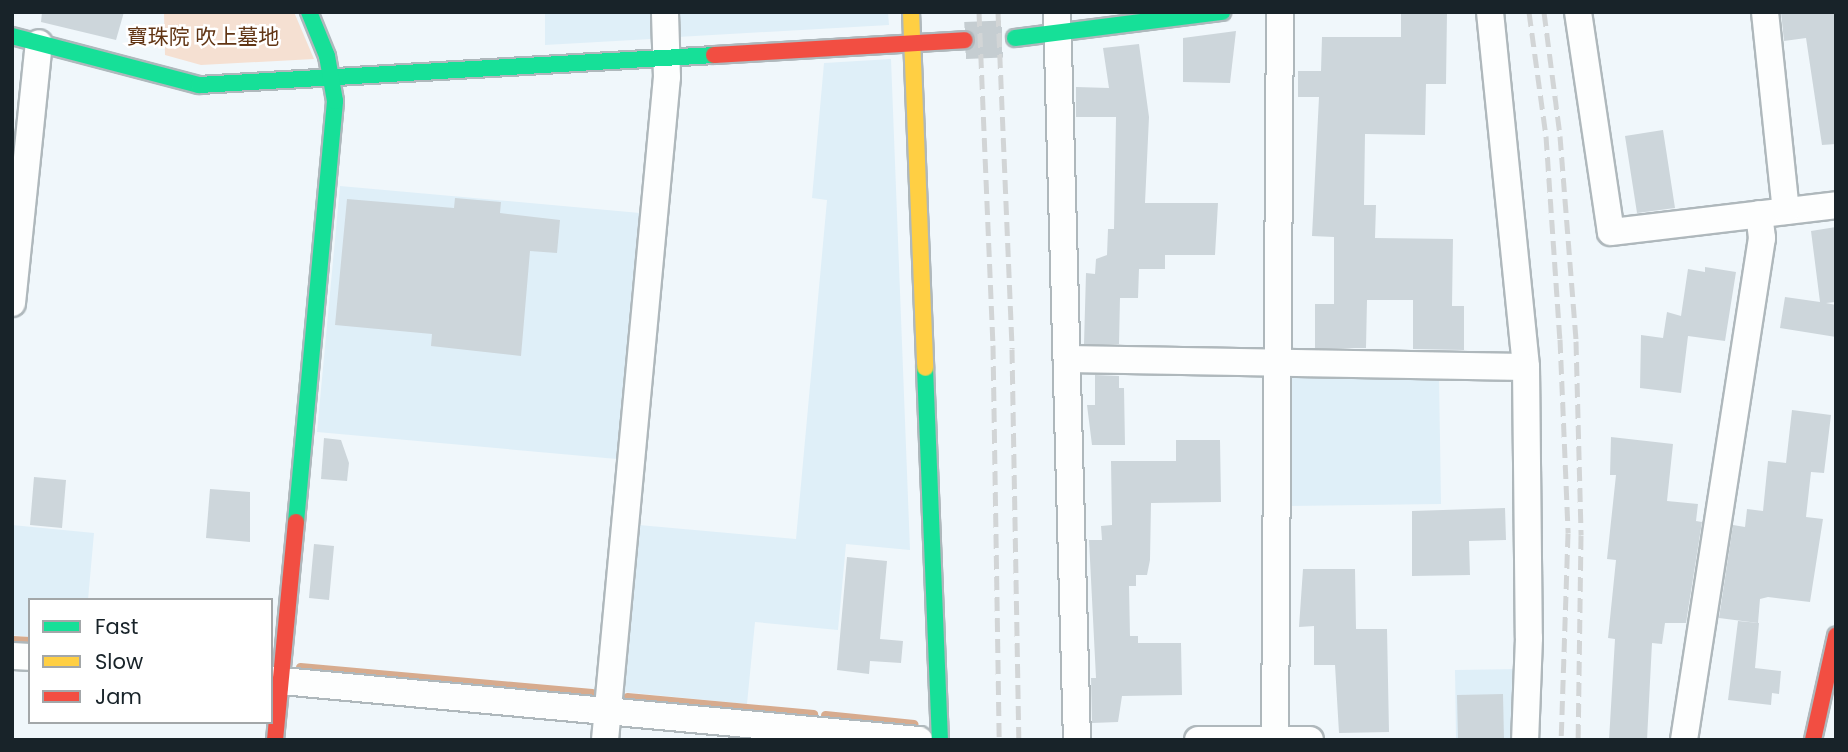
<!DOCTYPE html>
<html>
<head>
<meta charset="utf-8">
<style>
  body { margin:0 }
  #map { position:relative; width:1848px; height:752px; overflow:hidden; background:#f0f7fb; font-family:Poppins,"Noto Sans JP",sans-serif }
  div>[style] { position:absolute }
  .built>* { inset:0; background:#dfeff8 }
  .green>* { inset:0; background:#f5e0d2 }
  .stream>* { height:9px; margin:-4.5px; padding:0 4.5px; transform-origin:4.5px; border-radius:4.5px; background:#d7ab8e }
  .building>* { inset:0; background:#cdd6db }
  .secondary-tunnel>* { height:37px; margin-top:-18.5px; transform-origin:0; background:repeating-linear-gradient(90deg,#c5cdd1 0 37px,transparent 0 55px) }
  .roads { filter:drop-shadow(2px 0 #afb8bc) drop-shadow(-2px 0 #afb8bc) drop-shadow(0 2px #afb8bc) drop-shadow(0 -2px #afb8bc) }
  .street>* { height:26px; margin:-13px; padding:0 13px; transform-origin:13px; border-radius:13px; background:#fdfefe }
  .fast>* { height:16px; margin:-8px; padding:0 8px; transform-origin:8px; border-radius:8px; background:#16e098 }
  .slow>* { height:16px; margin:-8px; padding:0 8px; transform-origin:8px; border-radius:8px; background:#ffcf43 }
  .jam>* { height:16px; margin:-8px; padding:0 8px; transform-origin:8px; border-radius:8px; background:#f24e42 }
  .rail>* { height:5px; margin-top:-2.5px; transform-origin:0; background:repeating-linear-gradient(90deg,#d2d5d6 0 14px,transparent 0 21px) }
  span { translate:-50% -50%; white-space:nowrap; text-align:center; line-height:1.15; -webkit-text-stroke:5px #fff; paint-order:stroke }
  .park-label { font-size:21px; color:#613514 }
  .frame { position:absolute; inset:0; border:14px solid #182329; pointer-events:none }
  .legend { position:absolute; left:28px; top:598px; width:245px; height:126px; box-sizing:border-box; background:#fff; border:2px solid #a3a7a9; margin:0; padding:9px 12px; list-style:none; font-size:21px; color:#182329 }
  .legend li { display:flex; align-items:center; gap:14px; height:35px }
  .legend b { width:35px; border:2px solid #a3a7a9 }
</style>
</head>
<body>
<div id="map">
  <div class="built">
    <i style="clip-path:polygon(545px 12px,651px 12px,651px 39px,545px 45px)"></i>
    <i style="clip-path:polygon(678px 12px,888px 12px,889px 25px,678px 37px)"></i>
    <i style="clip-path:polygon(891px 59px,910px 550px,846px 544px,838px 630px,755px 622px,747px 704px,623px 692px,639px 525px,796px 539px,827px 200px,812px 198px,824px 63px)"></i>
    <i style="clip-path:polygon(340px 186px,640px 213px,617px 459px,317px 432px)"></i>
    <i style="clip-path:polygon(1297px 372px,1439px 375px,1441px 504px,1289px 506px,1290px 379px)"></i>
    <i style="clip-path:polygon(12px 525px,94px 533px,88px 600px,30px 600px,30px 637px,12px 635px)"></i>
    <i style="clip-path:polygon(1519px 669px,1516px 740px,1456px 740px,1455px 670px)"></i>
  </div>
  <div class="green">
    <i style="clip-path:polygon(164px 12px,294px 12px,314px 59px,201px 65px,165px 55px)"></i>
  </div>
  <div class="stream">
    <i style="left:12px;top:640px;width:18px;rotate:3deg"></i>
    <i style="left:300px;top:667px;width:293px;rotate:5.1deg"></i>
    <i style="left:627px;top:697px;width:187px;rotate:5.2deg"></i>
    <i style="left:825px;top:715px;width:89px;rotate:5.8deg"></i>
  </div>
  <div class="building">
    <i style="clip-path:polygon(42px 12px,124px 12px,116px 40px,41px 22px)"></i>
    <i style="clip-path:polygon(1781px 12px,1836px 12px,1836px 144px,1822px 145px,1806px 38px,1784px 41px)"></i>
    <i style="clip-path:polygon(1401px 13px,1447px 13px,1446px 84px,1426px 84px,1425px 135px,1365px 134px,1364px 205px,1376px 205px,1375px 238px,1453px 239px,1452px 306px,1464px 306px,1464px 350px,1413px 349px,1413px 300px,1367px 300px,1366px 348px,1315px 348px,1315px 304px,1334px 304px,1334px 237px,1312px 236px,1319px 97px,1298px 97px,1298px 71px,1321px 71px,1322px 37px,1401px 37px)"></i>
    <i style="clip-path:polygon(1236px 31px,1230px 83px,1183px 82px,1183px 38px)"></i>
    <i style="clip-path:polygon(1139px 44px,1149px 117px,1145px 203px,1218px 203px,1215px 255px,1165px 255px,1165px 269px,1139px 269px,1138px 298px,1120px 298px,1119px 344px,1084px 344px,1086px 273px,1095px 274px,1096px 259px,1107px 255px,1108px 229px,1114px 229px,1116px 117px,1076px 117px,1076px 87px,1109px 88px,1103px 48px)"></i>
    <i style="clip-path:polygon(1663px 130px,1675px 208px,1637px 213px,1625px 136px)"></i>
    <i style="clip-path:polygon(455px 198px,501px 202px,500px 213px,560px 220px,557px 253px,530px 251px,521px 356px,431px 346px,432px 334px,335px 325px,347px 199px,454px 208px)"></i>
    <i style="clip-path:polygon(1836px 227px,1836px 302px,1826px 303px,1836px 305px,1836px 337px,1780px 328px,1785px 297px,1820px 302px,1811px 231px)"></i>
    <i style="clip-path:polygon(1705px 267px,1736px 272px,1725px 341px,1688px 336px,1681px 393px,1640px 388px,1641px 335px,1663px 338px,1667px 312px,1681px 316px,1688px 269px,1705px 272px)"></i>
    <i style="clip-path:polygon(1095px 375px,1119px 376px,1119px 388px,1124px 388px,1125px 445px,1092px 445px,1087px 405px,1095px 405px)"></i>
    <i style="clip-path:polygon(1792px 410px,1831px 415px,1824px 473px,1811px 472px,1806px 517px,1823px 519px,1810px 602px,1768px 597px,1760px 599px,1758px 623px,1719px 618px,1733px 525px,1745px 527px,1747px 509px,1763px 511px,1768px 461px,1786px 463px)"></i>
    <i style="clip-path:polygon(1611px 437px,1673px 444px,1667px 501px,1698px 504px,1696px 521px,1702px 522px,1686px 623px,1665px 623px,1662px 644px,1652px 643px,1647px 740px,1609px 740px,1615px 639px,1608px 638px,1616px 560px,1607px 559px,1616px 475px,1610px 475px)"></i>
    <i style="clip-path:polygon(324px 438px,341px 440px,349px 463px,347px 481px,321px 479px)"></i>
    <i style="clip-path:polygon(1176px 440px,1220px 440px,1221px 502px,1151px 503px,1150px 560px,1147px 575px,1136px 575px,1136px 586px,1129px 586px,1130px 636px,1138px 636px,1138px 643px,1181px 643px,1182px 695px,1122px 696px,1118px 722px,1092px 723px,1091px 678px,1096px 678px,1089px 540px,1102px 540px,1101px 526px,1112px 525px,1111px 461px,1176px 461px)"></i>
    <i style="clip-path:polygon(34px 477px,66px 480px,62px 528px,30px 525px)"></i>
    <i style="clip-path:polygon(210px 489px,250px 492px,250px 542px,206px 538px)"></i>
    <i style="clip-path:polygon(1505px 508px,1506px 540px,1469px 541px,1470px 575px,1412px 576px,1412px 511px)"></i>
    <i style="clip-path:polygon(314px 544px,334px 546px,329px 600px,309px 598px)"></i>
    <i style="clip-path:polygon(847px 557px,887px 561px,880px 639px,903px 641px,901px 663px,870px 661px,869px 674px,837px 670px)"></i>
    <i style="clip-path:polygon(1303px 569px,1355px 569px,1356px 629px,1387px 629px,1389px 732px,1339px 733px,1335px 665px,1314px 665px,1314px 626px,1299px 627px)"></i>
    <i style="clip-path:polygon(1738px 621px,1759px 623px,1755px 668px,1781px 671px,1779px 694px,1772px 693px,1771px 705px,1728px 700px)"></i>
    <i style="clip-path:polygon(1503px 694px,1504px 740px,1458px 740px,1457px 695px)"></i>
  </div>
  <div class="secondary-tunnel">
    <i style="left:965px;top:40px;width:50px;rotate:-2.3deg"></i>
  </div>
  <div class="roads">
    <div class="street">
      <i style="left:1057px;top:12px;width:728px;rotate:88.43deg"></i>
      <i style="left:1490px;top:12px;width:357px;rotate:84.2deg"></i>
      <i style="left:1526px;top:367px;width:271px;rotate:89.4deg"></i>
      <i style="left:1529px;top:638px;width:102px;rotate:92.2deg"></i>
      <i style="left:1578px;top:12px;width:222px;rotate:81.5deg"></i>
      <i style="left:1611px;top:232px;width:227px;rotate:-6.8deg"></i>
      <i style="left:1765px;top:12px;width:200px;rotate:84deg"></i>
      <i style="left:12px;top:303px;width:261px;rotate:-84.1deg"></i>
      <i style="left:1067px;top:359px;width:459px;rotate:1deg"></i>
      <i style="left:12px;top:656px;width:18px;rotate:3deg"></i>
      <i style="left:271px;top:680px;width:651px;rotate:5.29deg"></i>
      <i style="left:605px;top:740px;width:666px;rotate:-84.66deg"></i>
      <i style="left:667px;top:77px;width:65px;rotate:-91.8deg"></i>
      <i style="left:1198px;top:740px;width:112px"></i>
      <i style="left:1275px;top:740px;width:728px;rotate:-89.61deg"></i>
      <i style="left:1684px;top:740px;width:508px;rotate:-81.17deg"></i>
      <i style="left:1762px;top:238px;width:24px;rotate:-97deg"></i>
    </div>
    <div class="fast">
      <i style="left:12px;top:36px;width:193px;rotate:14.7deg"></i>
      <i style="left:199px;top:85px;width:516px;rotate:-3.33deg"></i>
      <i style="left:1015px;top:38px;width:209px;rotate:-7.2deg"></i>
      <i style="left:925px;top:368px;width:372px;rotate:87.7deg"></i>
      <i style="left:296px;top:522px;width:423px;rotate:-84.7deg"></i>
      <i style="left:335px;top:101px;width:46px;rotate:-100.1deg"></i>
      <i style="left:327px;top:56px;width:48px;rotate:-112.2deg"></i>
    </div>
    <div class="slow">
      <i style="left:911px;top:12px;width:356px;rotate:87.7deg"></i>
    </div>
    <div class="jam">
      <i style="left:714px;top:55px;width:251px;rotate:-3.4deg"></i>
      <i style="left:275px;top:740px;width:219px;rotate:-84.5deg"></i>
      <i style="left:1813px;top:740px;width:107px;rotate:-77.5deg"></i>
    </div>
  </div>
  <div class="rail">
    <i style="left:979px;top:12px;width:333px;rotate:87.6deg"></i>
    <i style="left:993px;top:345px;width:395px;rotate:89.1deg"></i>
    <i style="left:998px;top:12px;width:337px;rotate:87.6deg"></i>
    <i style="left:1012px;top:349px;width:391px;rotate:89deg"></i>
    <i style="left:1529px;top:12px;width:125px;rotate:82.2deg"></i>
    <i style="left:1546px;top:136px;width:203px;rotate:86.1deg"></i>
    <i style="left:1560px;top:339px;width:194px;rotate:87.6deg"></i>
    <i style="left:1568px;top:533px;width:207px;rotate:91.9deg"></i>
    <i style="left:1544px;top:12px;width:125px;rotate:82.6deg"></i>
    <i style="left:1560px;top:136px;width:206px;rotate:85.5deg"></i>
    <i style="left:1576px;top:341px;width:194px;rotate:88.5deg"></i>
    <i style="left:1581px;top:535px;width:205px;rotate:90.8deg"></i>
  </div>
  <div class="park-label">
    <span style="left:203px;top:37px">寶珠院 吹上墓地</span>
  </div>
  <div class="frame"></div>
  <ul class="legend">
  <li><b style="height:9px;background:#16e098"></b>Fast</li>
  <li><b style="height:9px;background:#ffcf43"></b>Slow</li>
  <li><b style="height:9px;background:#f24e42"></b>Jam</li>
  </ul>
</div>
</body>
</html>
